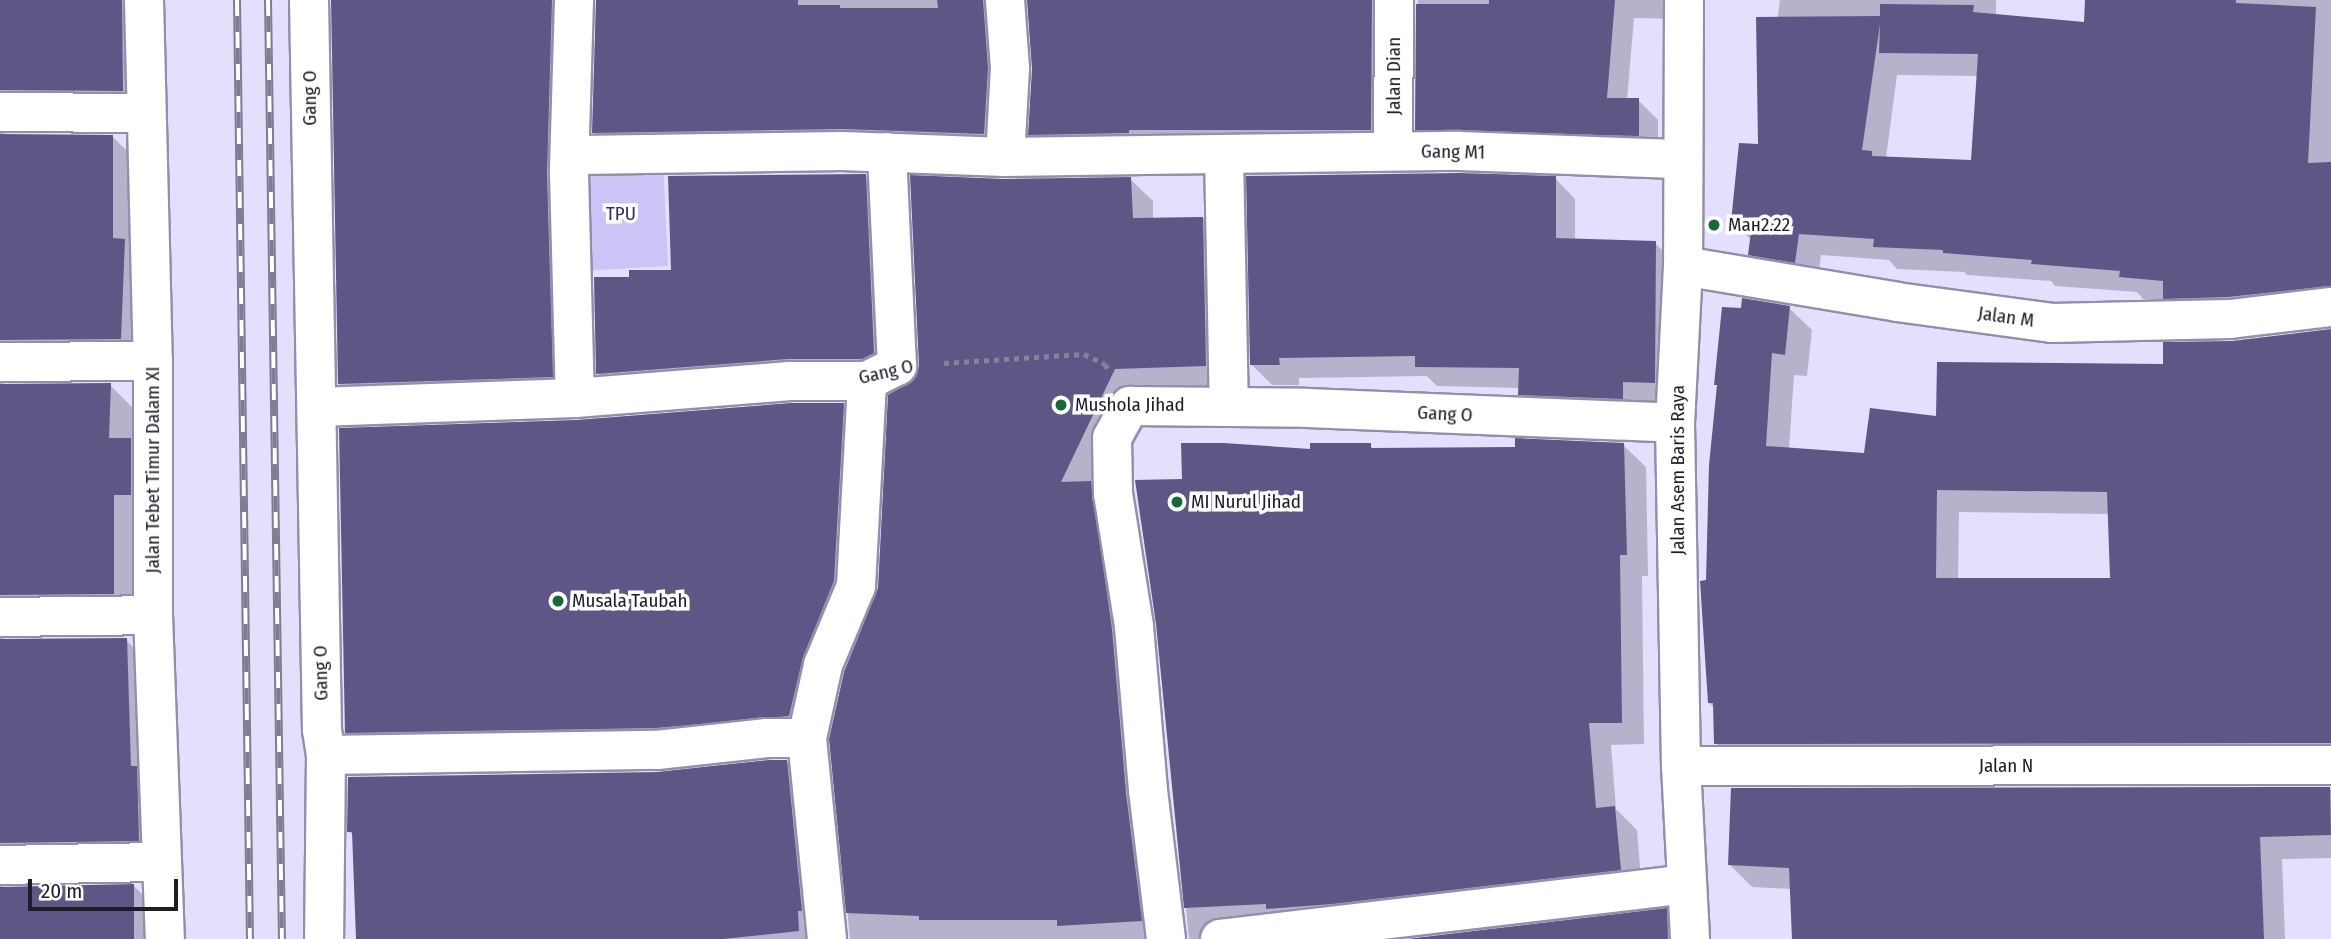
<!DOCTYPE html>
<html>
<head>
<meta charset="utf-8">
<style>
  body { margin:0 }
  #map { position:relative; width:2331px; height:939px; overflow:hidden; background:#e3e0fe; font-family:"Fira Sans Condensed",sans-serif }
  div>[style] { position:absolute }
  .green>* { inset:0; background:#cac4f7 }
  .shadow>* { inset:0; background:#0003 }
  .building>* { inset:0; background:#5e5786 }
  .path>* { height:4.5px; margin-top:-2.25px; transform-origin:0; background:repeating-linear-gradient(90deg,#858398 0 5px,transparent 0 10px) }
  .roads { filter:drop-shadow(2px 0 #938fab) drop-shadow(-2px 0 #938fab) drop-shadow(0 2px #938fab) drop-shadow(0 -2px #938fab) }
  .minor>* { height:38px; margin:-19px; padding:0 19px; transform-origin:19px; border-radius:19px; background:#fff }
  .tertiary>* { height:38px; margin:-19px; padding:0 19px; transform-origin:19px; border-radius:19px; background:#fff }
  .rail>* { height:8px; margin-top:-4px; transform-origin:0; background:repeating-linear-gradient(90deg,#fff 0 16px,#7f7d92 0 32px); box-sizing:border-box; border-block:2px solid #7f7d92 }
  .dots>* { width:19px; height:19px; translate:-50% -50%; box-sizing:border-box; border:4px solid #fff; border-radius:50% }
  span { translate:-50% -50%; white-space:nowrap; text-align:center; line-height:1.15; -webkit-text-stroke:7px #fff; paint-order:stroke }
  .street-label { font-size:19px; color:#1d1c27 }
  .park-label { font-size:19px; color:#392a69 }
  .poi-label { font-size:19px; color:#1d1c27 }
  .left { translate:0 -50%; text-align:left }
  .scale { position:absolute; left:28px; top:879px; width:150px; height:32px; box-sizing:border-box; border:4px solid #1d1c27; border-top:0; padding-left:9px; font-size:21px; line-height:24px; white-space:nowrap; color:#1d1c27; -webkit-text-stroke:5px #fff; paint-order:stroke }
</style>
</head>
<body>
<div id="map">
  <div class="green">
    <i style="clip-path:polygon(663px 158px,668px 266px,579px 271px,574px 162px)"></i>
  </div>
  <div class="shadow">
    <i style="clip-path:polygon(0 0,135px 0,147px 115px,6px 125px,3px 136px,112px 136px,137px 161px,145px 364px,6px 376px,3px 386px,110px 385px,135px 410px,138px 618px,6px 631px,3px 641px,126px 640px,151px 665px,164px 865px,6px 879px,3px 888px,134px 886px,159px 911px,158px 939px,0 939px)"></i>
    <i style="clip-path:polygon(333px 0,583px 0,571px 396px,359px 403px,339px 384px)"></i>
    <i style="clip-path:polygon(598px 0,1015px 0,1003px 153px,613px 152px,594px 132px)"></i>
    <i style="clip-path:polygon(1029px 0,1403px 0,1390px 149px,1049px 154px,1030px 134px,1034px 69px)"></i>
    <i style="clip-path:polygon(1418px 0,1689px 0,1682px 19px,1634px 18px,1627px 100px,1638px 100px,1658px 120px,1658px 154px,1436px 148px,1417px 129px)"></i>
    <i style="clip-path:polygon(evenodd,1780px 0,1996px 0,1996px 16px,2086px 24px,2086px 0,2331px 0,2331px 309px,2143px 299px,2137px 292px,2055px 286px,2051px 281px,1967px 275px,1964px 272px,1897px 269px,1889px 260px,1821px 255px,1817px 284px,1772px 276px,1749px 254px,1751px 240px,1733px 221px,1760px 146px,1780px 0,1897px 75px,1978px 76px,1973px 162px,1886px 158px,1897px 75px)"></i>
    <i style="clip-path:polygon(865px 176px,887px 197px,895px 374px,619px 395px,598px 374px,631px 279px,673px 271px)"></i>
    <i style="clip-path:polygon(1555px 178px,1575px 199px,1575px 240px,1655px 243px,1676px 264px,1675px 403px,1643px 402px,1643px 419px,1540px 415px,1520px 394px,1520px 388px,1437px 386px,1427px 376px,1299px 378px,1299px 385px,1272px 385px,1252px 365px)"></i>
    <i style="clip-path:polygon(1130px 179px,1153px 201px,1153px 220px,1203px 218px,1225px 241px,1228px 388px,1137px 391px,1092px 485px,1113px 506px,1163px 939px,850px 939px,831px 739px,880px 588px,917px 379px,1004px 181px)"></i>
    <i style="clip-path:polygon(evenodd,1789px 308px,1812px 330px,1807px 376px,1794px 375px,1789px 449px,1865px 454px,1938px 417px,2165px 366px,2233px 342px,2331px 331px,2331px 765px,1738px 766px,1716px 743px,1715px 708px,1709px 703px,1708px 582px,1719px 387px,1716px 384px,1789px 308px,1959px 512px,2110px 514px,2111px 580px,1958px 580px,1959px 512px)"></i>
    <i style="clip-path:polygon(843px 405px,865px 426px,811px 737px,368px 754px,346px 732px,577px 422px)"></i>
    <i style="clip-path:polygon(1370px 445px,1375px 450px,1623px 445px,1646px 467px,1648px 576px,1642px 576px,1644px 744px,1611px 745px,1616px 809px,1637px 830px,1642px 892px,1240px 939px,1189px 939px,1158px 624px,1184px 480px,1312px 451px)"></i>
    <i style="clip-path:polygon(787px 762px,809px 784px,824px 939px,360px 939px,354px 836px,349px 831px,658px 774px)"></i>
    <i style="clip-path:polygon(2331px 789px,2331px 858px,2282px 859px,2285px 939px,1794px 939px,1791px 889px,1752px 887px,1730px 865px,1733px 790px)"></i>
    <i style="clip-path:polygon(1666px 910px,1688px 933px,1689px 939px,1422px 939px)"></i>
  </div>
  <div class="building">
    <i style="clip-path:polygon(0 0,122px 0,123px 91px,0 90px)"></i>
    <i style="clip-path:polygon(331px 0,552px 0,547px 174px,553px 377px,338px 384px)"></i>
    <i style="clip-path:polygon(596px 0,798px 0,798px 5px,840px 5px,840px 8px,938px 8px,937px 0,983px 0,988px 68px,984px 134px,843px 129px,592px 133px)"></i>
    <i style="clip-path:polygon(1027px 0,1372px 0,1371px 130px,1129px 130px,1129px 133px,1028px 135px,1032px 69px)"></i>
    <i style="clip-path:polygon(1489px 0,1615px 0,1607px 98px,1639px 98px,1639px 136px,1415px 130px,1416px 4px,1489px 4px)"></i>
    <i style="clip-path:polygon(evenodd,2085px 0,2236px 0,2236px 3px,2316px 7px,2308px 163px,2331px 162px,2331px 286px,2228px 297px,2163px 299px,2163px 281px,2119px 277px,2120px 271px,2031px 264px,2032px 260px,1943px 253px,1943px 250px,1873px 247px,1874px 239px,1799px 234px,1795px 263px,1748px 255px,1752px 224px,1731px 222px,1739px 143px,1758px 144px,1756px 17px,1880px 16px,1880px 4px,1974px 5px,1973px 12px,2084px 22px,2085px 0,1880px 24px,1879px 53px,1978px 54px,1971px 160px,1872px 156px,1872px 151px,1862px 150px,1880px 24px)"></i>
    <i style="clip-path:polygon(0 134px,113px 135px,113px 238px,125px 239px,121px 339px,0 340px)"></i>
    <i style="clip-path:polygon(1459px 173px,1556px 176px,1556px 238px,1656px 241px,1655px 383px,1623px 382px,1623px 399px,1518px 395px,1519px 368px,1415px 367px,1415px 356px,1279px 358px,1280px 365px,1250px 365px,1246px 176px)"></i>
    <i style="clip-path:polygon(866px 174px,874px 353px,862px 359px,788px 359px,596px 374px,594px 277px,629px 277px,629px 270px,671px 270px,668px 176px)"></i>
    <i style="clip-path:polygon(910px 175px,1004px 179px,1131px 177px,1133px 218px,1203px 217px,1206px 366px,1115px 369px,1061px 482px,1091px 481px,1112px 629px,1126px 793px,1142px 921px,1057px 926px,1057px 920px,919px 920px,919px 916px,846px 913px,829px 739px,844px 672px,878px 588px,888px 395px,915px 378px,919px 366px)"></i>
    <i style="clip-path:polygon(evenodd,1742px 298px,1790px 306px,1785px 355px,1772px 353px,1766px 446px,1864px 453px,1870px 408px,1936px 416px,1937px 362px,2163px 364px,2163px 342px,2232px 341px,2331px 329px,2331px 743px,1714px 744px,1713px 703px,1708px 703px,1700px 581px,1706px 580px,1709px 465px,1717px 385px,1714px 385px,1722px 307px,1741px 308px,1742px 298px,1937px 490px,2107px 492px,2110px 578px,1936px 578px,1937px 490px)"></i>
    <i style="clip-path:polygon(111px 383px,109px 438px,131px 438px,131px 495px,114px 495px,114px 594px,0 595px,0 384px)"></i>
    <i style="clip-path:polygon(791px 403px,844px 403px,834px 581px,803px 657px,789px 716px,656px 728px,345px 733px,339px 428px,576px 420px)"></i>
    <i style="clip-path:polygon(1515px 438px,1624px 443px,1627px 555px,1620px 555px,1622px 723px,1589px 723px,1596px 808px,1615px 806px,1621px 870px,1332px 904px,1266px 909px,1266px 904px,1184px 908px,1156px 624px,1135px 480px,1182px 479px,1181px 443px,1224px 443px,1310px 449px,1310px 443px,1371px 443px,1371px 448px,1515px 447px)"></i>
    <i style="clip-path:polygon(127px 638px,131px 766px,137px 766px,139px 841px,0 843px,0 639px)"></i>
    <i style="clip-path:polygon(768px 760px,787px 760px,802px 911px,798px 911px,799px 931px,723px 939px,356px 939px,352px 832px,347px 832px,348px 777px,657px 772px)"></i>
    <i style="clip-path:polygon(2330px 787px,2331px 835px,2260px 837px,2264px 939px,1792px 939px,1789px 868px,1728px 865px,1731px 788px)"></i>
    <i style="clip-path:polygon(134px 884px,134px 939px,0 939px,0 887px)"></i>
    <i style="clip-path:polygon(1667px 908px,1668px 939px,1407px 939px)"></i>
  </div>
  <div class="path">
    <i style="left:944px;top:363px;width:140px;rotate:-3.7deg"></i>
    <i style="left:1084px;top:354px;width:23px;rotate:25deg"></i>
    <i style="left:1105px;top:364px;width:6px;rotate:59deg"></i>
  </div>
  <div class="roads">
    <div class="minor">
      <i style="left:309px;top:0;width:730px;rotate:88.98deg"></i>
      <i style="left:322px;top:730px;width:25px;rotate:81deg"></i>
      <i style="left:326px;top:755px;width:184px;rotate:90.6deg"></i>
      <i style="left:574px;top:0;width:173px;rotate:91.7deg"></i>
      <i style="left:569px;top:173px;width:225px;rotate:88.5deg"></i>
      <i style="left:1005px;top:0;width:68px;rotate:85.8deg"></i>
      <i style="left:1010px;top:68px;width:89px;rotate:93.2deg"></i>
      <i style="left:0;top:112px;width:144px;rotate:0.4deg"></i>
      <i style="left:1393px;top:151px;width:151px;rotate:-89.6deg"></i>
      <i style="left:1224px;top:154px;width:252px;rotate:88.9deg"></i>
      <i style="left:571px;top:162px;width:12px;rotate:-35deg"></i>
      <i style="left:581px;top:155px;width:261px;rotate:-0.9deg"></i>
      <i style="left:842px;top:151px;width:163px;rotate:2.1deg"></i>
      <i style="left:1005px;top:157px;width:454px;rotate:-0.8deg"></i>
      <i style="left:1459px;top:151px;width:223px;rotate:2.1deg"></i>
      <i style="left:1683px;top:266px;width:217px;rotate:9.5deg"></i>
      <i style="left:1897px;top:302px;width:156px;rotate:7.7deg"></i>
      <i style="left:2052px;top:323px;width:178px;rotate:-1.3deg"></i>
      <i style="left:2230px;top:319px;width:102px;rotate:-6.8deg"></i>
      <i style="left:0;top:362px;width:153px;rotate:-0.4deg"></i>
      <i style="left:317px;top:407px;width:258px;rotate:-2deg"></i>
      <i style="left:575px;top:398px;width:216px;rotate:-4.5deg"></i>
      <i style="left:790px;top:381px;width:77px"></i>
      <i style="left:867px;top:381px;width:34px;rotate:-27deg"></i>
      <i style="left:897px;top:366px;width:214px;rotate:-92.7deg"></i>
      <i style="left:0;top:617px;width:153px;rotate:-0.7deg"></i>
      <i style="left:326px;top:755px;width:331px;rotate:-0.9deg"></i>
      <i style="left:657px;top:750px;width:111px;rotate:-6.2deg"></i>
      <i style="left:767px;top:738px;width:40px"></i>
      <i style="left:1681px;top:766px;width:650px;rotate:-0.09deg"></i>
      <i style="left:0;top:865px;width:161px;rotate:-1.1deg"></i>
      <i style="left:827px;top:939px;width:202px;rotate:-95.7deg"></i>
      <i style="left:807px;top:738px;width:75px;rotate:-77.6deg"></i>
      <i style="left:823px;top:665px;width:86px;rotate:-67.3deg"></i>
      <i style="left:856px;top:586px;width:205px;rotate:-86.9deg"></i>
      <i style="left:1166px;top:939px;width:150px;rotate:-96.9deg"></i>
      <i style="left:1148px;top:790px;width:165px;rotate:-94.9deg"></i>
      <i style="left:1134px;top:626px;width:134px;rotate:-99deg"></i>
      <i style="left:1113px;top:494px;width:56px;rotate:-91deg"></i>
      <i style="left:1112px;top:438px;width:37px;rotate:-61deg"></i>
      <i style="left:1130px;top:406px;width:177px;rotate:0.6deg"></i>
      <i style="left:1307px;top:408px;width:368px;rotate:2.3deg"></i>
      <i style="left:1220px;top:939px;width:470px;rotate:-6.7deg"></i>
    </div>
    <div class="tertiary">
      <i style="left:144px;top:0;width:361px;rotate:88.6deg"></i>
      <i style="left:153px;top:361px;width:254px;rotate:90deg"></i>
      <i style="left:153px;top:615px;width:324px;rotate:87.9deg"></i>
      <i style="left:1684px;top:0;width:266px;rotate:90.2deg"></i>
      <i style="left:1683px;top:266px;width:157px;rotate:92.9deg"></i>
      <i style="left:1675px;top:423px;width:343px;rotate:89deg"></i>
      <i style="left:1681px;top:766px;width:173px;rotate:87deg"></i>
    </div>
  </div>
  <div class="rail">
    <i style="left:237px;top:0;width:939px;rotate:89.21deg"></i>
    <i style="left:268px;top:0;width:939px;rotate:89.15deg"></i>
  </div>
  <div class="dots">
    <i style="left:1714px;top:225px;background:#16693a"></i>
    <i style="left:1061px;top:405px;background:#16693a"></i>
    <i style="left:1177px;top:502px;background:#16693a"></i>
    <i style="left:558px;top:601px;background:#16693a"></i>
  </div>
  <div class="street-label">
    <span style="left:1394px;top:76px;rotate:-90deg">Jalan Dian</span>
    <span style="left:310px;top:98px;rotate:-90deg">Gang O</span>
    <span style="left:1453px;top:152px;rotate:1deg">Gang M1</span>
    <span style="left:2006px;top:317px;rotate:8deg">Jalan M</span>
    <span style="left:886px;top:372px;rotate:-13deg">Gang O</span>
    <span style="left:1445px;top:414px;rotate:3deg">Gang O</span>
    <span style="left:153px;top:470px;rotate:-90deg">Jalan Tebet Timur Dalam XI</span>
    <span style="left:1678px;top:470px;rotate:-90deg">Jalan Asem Baris Raya</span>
    <span style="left:321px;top:673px;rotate:-91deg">Gang O</span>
    <span style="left:2006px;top:766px">Jalan N</span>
  </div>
  <div class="park-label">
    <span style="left:621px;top:214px">TPU</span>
  </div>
  <div class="poi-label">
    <span class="left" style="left:1728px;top:225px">Ман2.22</span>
    <span class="left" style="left:1075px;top:405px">Mushola Jihad</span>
    <span class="left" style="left:1191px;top:502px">MI Nurul Jihad</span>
    <span class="left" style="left:572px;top:601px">Musala Taubah</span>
  </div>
  <div class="scale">20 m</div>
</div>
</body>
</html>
